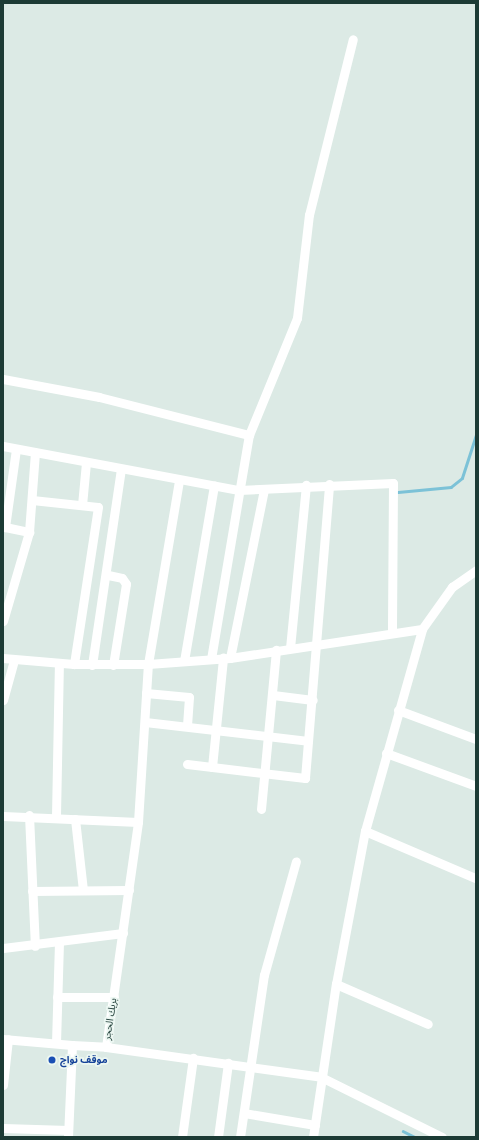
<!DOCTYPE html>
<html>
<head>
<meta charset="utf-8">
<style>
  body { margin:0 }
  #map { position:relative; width:479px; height:1140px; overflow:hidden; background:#dceae5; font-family:"Archivo Narrow","Noto Sans Arabic",sans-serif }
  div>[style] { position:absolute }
  .stream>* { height:2.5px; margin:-1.25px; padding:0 1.25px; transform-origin:1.25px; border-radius:1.25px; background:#7cc2d7 }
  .minor>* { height:9px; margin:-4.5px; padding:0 4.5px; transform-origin:4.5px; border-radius:4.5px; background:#fff }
  .dots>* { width:11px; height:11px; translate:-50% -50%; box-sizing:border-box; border:2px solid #ecf7f2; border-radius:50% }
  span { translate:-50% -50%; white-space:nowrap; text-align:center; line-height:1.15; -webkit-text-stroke:3.5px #ecf7f2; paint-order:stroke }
  .street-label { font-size:10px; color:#1c3b35 }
  .transit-label { font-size:10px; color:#164399; font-weight:700 }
  .left { translate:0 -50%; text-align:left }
  .frame { position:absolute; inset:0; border:4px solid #1c3b35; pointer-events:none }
</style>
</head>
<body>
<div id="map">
  <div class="stream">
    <i style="left:398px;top:492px;width:53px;rotate:-5.4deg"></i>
    <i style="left:451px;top:487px;width:14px;rotate:-39deg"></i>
    <i style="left:462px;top:478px;width:45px;rotate:-72deg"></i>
    <i style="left:403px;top:1131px;width:13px;rotate:27deg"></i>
  </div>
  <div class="minor">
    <i style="left:3px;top:379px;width:98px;rotate:10.6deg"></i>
    <i style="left:99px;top:397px;width:155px;rotate:14.2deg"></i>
    <i style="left:3px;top:446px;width:240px;rotate:10.6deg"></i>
    <i style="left:239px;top:490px;width:154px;rotate:-2.6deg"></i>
    <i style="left:393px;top:483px;width:149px;rotate:90.4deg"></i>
    <i style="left:16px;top:449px;width:79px;rotate:98deg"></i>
    <i style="left:5px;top:527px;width:25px;rotate:12deg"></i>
    <i style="left:32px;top:500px;width:66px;rotate:6.1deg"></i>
    <i style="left:98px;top:507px;width:159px;rotate:98.7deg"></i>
    <i style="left:82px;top:505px;width:42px;rotate:-84.6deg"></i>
    <i style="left:108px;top:575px;width:14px;rotate:12deg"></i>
    <i style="left:122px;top:578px;width:7px;rotate:56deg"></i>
    <i style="left:126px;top:584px;width:82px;rotate:99.1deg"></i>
    <i style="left:3px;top:621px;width:93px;rotate:-73.7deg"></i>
    <i style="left:29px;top:532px;width:80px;rotate:-85.7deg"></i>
    <i style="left:290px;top:648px;width:164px;rotate:-84.4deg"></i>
    <i style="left:3px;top:658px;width:71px;rotate:4.8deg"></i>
    <i style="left:74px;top:664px;width:74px"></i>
    <i style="left:148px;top:664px;width:187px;rotate:-80.4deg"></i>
    <i style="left:230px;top:658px;width:172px;rotate:-78.6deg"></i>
    <i style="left:211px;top:659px;width:227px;rotate:-80.4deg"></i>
    <i style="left:249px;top:435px;width:126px;rotate:-67.7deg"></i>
    <i style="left:297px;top:318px;width:104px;rotate:-83.4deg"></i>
    <i style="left:309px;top:215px;width:181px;rotate:-76deg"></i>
    <i style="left:184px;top:661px;width:178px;rotate:-80.3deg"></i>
    <i style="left:92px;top:665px;width:198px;rotate:-81.6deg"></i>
    <i style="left:146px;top:693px;width:43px;rotate:5.3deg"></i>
    <i style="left:189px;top:697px;width:29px;rotate:94deg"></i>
    <i style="left:273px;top:695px;width:40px;rotate:7.1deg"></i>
    <i style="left:3px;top:700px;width:41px;rotate:-74.6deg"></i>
    <i style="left:398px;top:710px;width:83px;rotate:20.4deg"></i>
    <i style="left:145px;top:722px;width:164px;rotate:6.6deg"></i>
    <i style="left:386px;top:753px;width:96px;rotate:20.1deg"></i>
    <i style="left:187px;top:764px;width:119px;rotate:6.8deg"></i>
    <i style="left:305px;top:778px;width:295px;rotate:-85.3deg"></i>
    <i style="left:212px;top:767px;width:110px;rotate:-84.2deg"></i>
    <i style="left:261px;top:809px;width:160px;rotate:-84.6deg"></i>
    <i style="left:29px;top:815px;width:131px;rotate:87.4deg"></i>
    <i style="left:3px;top:816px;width:135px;rotate:2.5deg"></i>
    <i style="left:56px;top:816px;width:152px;rotate:-88.9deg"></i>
    <i style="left:75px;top:819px;width:71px;rotate:83.6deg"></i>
    <i style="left:365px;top:831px;width:120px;rotate:23.1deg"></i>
    <i style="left:32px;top:891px;width:97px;rotate:-0.6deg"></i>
    <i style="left:3px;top:948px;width:121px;rotate:-7.1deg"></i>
    <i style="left:336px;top:984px;width:100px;rotate:23.5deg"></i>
    <i style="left:57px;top:997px;width:57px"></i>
    <i style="left:3px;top:1039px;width:69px;rotate:5deg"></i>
    <i style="left:56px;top:1043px;width:100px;rotate:-88.3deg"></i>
    <i style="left:106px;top:1047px;width:217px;rotate:7.9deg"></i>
    <i style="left:321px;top:1077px;width:135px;rotate:26.4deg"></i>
    <i style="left:3px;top:1085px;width:46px;rotate:-83.8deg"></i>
    <i style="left:244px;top:1113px;width:72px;rotate:9.6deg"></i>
    <i style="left:3px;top:1128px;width:65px;rotate:1.8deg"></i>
    <i style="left:68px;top:1137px;width:92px;rotate:-87.5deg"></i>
    <i style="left:72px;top:1045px;width:34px;rotate:3deg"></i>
    <i style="left:106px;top:1047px;width:227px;rotate:-81.9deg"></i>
    <i style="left:138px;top:822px;width:158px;rotate:-86.4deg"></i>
    <i style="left:148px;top:664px;width:82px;rotate:-4.2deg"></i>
    <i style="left:230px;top:658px;width:194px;rotate:-8.6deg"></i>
    <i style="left:422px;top:629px;width:52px;rotate:-54.5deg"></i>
    <i style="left:452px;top:587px;width:29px;rotate:-35deg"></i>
    <i style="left:182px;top:1137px;width:80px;rotate:-82.1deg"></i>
    <i style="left:218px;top:1137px;width:75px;rotate:-82.3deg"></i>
    <i style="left:240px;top:1137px;width:164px;rotate:-81.6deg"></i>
    <i style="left:264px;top:975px;width:118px;rotate:-74.3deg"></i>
    <i style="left:313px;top:1137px;width:155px;rotate:-81.5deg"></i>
    <i style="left:336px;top:984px;width:156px;rotate:-79.3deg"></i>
    <i style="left:365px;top:831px;width:210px;rotate:-74.2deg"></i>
  </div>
  <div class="dots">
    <i style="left:52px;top:1060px;background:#1a4fb4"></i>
  </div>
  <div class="street-label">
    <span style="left:110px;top:1019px;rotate:-81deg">بريك الحجر</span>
  </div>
  <div class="transit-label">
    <span class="left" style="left:60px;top:1060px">موقف نواج</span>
  </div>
  <div class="frame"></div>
</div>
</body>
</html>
